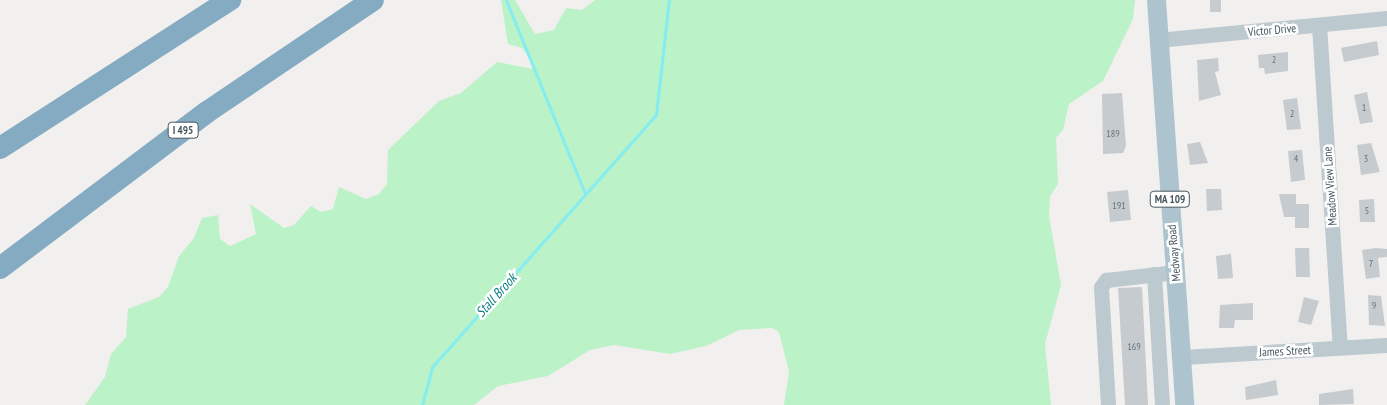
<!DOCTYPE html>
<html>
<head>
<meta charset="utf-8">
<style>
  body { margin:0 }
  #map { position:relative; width:1387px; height:405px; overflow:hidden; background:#f2efef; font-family:"PT Sans Narrow",sans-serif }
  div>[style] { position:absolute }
  .green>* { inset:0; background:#bbf2c7 }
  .stream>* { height:3px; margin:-1.5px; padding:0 1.5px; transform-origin:1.5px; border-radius:1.5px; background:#85ecf1 }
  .building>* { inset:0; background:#c6cbcf }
  .minor>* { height:15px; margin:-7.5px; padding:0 7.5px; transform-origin:7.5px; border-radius:7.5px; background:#bcc9cf }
  .major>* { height:19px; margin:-9.5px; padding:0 9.5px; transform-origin:9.5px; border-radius:9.5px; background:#adc4cf }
  .highway>* { height:22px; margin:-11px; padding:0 11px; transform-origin:11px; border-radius:11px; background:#84abc1 }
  span { translate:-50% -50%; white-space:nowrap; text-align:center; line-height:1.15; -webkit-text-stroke:5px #fff; paint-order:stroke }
  .number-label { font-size:10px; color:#66737a }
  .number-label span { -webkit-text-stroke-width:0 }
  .shield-label span { padding:1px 4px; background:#fff; border:1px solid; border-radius:4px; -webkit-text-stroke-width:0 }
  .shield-label { font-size:11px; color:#46565e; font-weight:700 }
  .street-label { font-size:12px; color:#46565e }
  .water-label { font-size:14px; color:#087c82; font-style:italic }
</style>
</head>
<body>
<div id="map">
  <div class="green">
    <i style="clip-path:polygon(501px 0,515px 0,535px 34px,554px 30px,566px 8px,582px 10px,595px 0,1135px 0,1133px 19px,1103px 81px,1069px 104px,1063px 130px,1056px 138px,1058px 184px,1050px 196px,1049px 216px,1061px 285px,1045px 344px,1051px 405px,784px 405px,789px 372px,779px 332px,772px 328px,739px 330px,706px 346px,670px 354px,614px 345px,590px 350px,548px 376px,498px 386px,474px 405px,85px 405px,105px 377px,111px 354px,126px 337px,128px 309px,159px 297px,168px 287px,179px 256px,194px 238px,202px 218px,218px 215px,220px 239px,230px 246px,256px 234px,250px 204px,284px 228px,294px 225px,311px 206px,321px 212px,333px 209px,339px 187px,366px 199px,379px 194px,387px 184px,388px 150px,439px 101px,461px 93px,497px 62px,533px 69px,532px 61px,522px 48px,508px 44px)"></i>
  </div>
  <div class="stream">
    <i style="left:506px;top:0;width:209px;rotate:67.8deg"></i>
    <i style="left:422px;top:405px;width:39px;rotate:-75deg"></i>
    <i style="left:432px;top:367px;width:337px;rotate:-48.4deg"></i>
    <i style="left:656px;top:115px;width:116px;rotate:-83.6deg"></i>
  </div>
  <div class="building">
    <i style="clip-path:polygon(1210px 0,1221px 0,1221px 12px,1210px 12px)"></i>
    <i style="clip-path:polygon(1377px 41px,1379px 55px,1344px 62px,1341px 48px)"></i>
    <i style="clip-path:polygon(1288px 52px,1288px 71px,1265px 74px,1264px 68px,1259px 68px,1258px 55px)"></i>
    <i style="clip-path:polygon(1218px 58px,1219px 71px,1215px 72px,1221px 95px,1199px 101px,1197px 60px)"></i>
    <i style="clip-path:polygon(1367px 92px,1373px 122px,1360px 124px,1354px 95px)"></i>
    <i style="clip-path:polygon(1122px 93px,1126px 146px,1123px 153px,1103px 154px,1102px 94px)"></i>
    <i style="clip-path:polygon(1297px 98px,1301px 129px,1287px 130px,1283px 100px)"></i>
    <i style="clip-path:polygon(1200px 142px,1208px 163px,1190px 165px,1187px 144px)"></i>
    <i style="clip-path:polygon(1371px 143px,1380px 172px,1361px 175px,1357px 145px)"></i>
    <i style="clip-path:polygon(1302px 150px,1305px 180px,1291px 182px,1288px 151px)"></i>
    <i style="clip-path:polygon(1206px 189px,1221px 189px,1222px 210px,1207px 211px)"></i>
    <i style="clip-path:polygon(1128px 190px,1131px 220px,1110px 222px,1107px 192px)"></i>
    <i style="clip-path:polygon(1279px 194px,1296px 194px,1296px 204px,1309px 204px,1309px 228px,1295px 228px,1295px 217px,1284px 217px)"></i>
    <i style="clip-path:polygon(1374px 199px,1375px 222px,1360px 222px,1359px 200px)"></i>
    <i style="clip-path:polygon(1295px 248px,1309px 248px,1310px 277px,1296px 277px)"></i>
    <i style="clip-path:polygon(1376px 248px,1387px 249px,1387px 257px,1378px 258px,1380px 277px,1366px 279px,1362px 250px)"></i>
    <i style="clip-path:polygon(1231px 254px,1233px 278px,1218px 279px,1216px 256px)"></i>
    <i style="clip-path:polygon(1142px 287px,1148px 405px,1125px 405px,1118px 288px)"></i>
    <i style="clip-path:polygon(1368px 295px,1381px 296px,1385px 326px,1369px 325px)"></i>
    <i style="clip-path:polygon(1304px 297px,1319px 301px,1311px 325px,1298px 322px)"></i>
    <i style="clip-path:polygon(1253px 303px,1253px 320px,1235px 320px,1234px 328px,1219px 328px,1220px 305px)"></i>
    <i style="clip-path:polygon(1276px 380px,1278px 395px,1246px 400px,1245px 387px)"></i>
    <i style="clip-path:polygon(1353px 389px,1354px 404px,1319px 405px,1319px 394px)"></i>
  </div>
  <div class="minor">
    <i style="left:1319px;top:25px;width:323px;rotate:86.3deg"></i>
    <i style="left:1157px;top:40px;width:231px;rotate:-5.5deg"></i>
    <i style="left:1154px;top:274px;width:129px;rotate:86.5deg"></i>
    <i style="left:1183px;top:357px;width:204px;rotate:-3.4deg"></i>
    <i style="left:1108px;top:405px;width:118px;rotate:-93.4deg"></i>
    <i style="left:1101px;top:287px;width:9px;rotate:-54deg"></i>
    <i style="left:1106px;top:280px;width:70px;rotate:-6.5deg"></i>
  </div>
  <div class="major">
    <i style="left:1156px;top:0;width:406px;rotate:86deg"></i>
  </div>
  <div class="highway">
    <i style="left:0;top:148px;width:274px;rotate:-32.8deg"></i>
    <i style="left:0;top:268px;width:259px;rotate:-37deg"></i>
    <i style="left:207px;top:112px;width:200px;rotate:-34deg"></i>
  </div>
  <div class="number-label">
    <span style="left:1274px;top:60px">2</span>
    <span style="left:1364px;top:108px">1</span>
    <span style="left:1292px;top:114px">2</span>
    <span style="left:1113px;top:134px">189</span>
    <span style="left:1296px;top:159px">4</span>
    <span style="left:1366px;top:159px">3</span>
    <span style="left:1119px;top:206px">191</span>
    <span style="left:1367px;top:211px">5</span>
    <span style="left:1371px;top:264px">7</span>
    <span style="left:1374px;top:306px">9</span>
    <span style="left:1134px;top:347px">169</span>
  </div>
  <div class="shield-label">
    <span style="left:183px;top:130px">I 495</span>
    <span style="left:1170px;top:199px">MA 109</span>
  </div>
  <div class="street-label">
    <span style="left:1272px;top:30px;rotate:-5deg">Victor Drive</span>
    <span style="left:1330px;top:186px;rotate:-94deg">Meadow View Lane</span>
    <span style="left:1174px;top:253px;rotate:-95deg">Medway Road</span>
    <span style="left:1285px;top:351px;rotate:-3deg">James Street</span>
  </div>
  <div class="water-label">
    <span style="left:496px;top:295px;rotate:-48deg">Stall Brook</span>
  </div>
</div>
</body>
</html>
